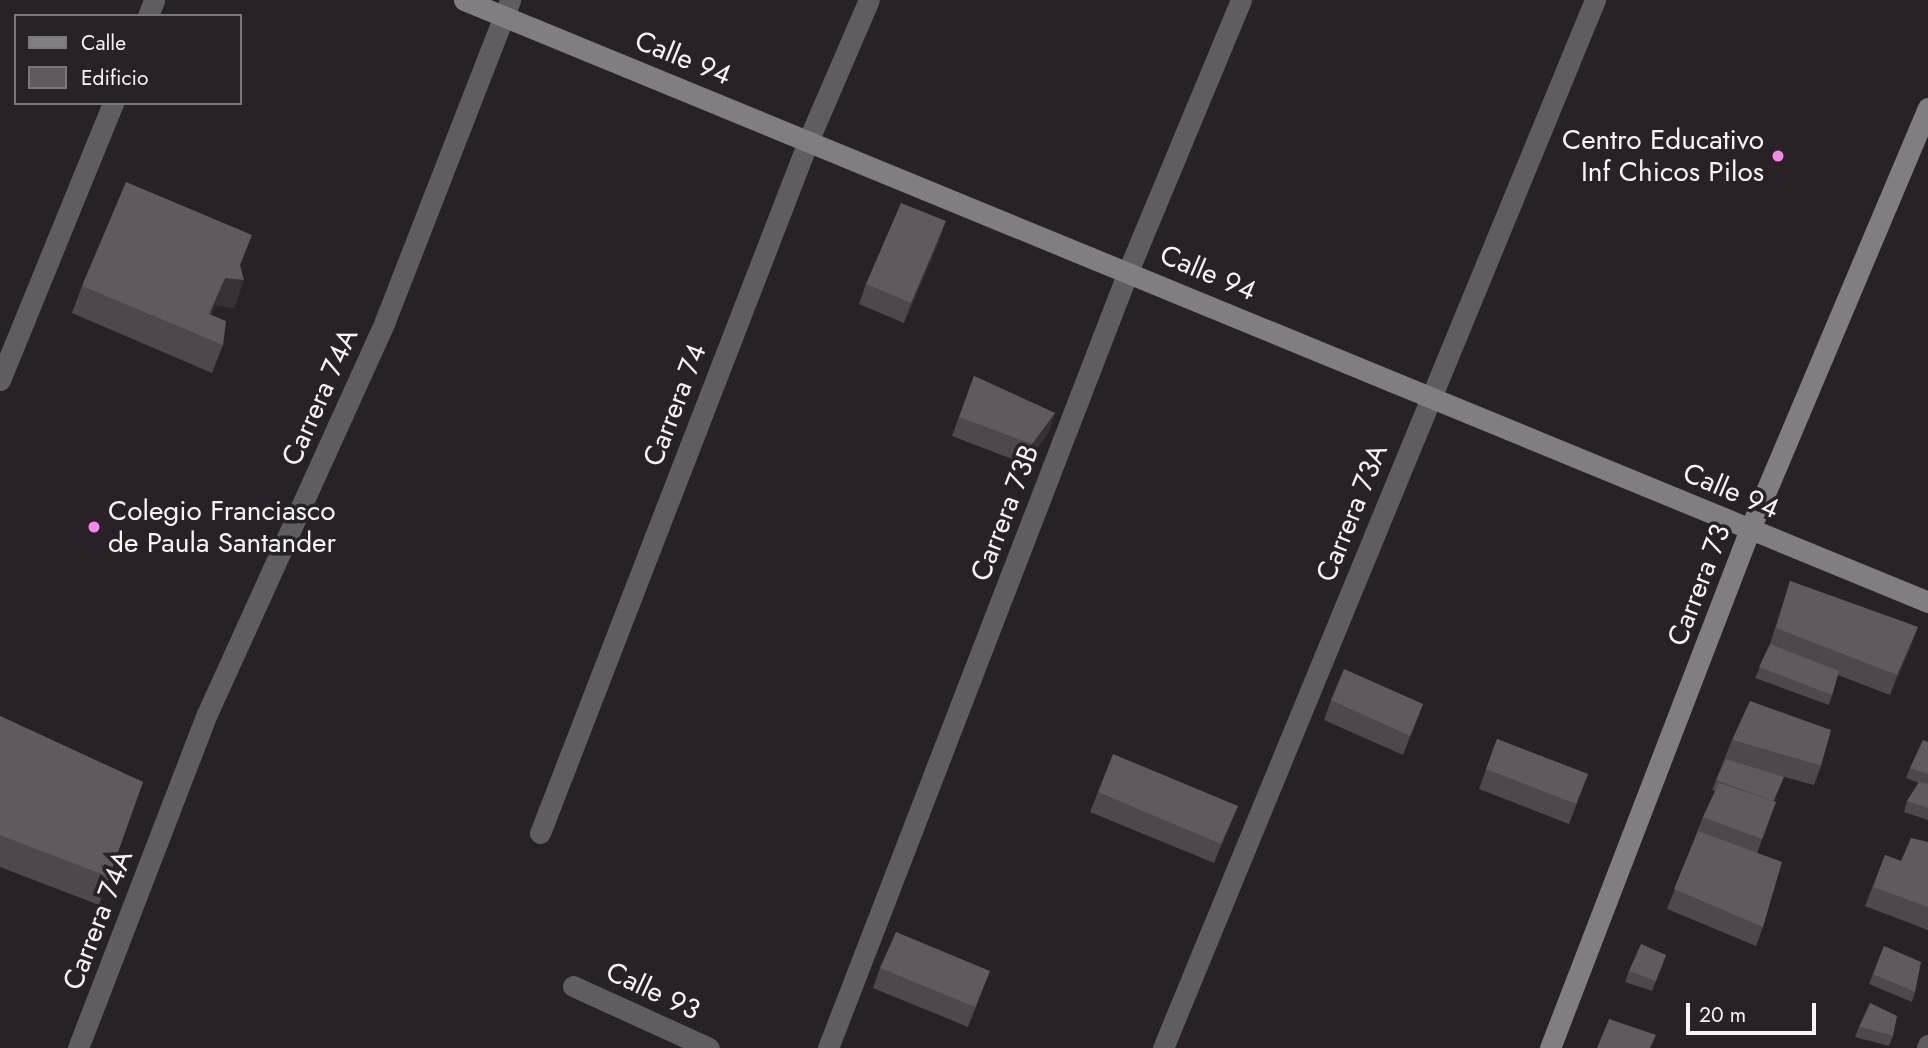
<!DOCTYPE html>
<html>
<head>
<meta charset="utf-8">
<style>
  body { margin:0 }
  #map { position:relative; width:1928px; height:1048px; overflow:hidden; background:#282227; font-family:Jost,sans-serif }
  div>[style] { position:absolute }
  .street>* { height:21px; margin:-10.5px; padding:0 10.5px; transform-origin:10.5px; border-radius:10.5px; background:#605d60 }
  .secondary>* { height:21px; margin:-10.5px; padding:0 10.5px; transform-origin:10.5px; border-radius:10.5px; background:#827d81 }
  .wall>* { inset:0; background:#4e474c }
  .shaded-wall>* { inset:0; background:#373035 }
  .building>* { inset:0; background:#60595e }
  .dots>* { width:19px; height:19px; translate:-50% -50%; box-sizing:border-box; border:4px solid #282227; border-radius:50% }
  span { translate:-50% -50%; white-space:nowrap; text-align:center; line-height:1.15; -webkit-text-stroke:7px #282227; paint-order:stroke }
  .street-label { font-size:28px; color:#f8f3f7 }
  .poi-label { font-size:28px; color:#f8f3f7 }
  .right { translate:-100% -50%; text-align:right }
  .left { translate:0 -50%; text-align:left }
  .legend { position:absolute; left:14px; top:14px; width:228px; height:91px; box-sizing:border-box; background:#282227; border:2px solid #7b767a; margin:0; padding:9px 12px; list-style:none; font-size:21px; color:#f8f3f7 }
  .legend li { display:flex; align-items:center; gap:14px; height:35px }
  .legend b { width:35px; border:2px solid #7b767a }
  .scale { position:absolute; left:1686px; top:1003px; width:130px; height:32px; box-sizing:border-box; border:4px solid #f8f3f7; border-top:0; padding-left:9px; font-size:21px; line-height:24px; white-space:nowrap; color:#f8f3f7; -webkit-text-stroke:5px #282227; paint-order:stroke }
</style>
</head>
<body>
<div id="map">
  <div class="street">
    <i style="left:148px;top:16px;width:17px;rotate:-69deg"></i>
    <i style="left:0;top:380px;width:299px;rotate:-67.8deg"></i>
    <i style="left:540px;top:833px;width:744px;rotate:-68.81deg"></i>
    <i style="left:809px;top:139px;width:151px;rotate:-66.7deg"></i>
    <i style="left:573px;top:986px;width:149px;rotate:24.5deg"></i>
    <i style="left:78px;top:1048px;width:358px;rotate:-68.9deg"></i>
    <i style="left:207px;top:714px;width:431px;rotate:-65.6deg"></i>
    <i style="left:385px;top:321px;width:344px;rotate:-68.7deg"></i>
    <i style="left:828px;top:1048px;width:835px;rotate:-68.87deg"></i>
    <i style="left:1129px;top:269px;width:291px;rotate:-67.4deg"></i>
    <i style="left:1163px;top:1048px;width:1134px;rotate:-67.6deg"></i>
    <i style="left:1927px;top:1048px;width:3px;rotate:-72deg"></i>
  </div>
  <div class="secondary">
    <i style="left:464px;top:0;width:1583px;rotate:22.35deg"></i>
    <i style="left:1550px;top:1048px;width:556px;rotate:-68.93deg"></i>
    <i style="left:1750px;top:529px;width:457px;rotate:-67.1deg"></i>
  </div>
  <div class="wall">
    <i style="clip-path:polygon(939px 241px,904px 323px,859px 304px,866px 284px)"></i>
    <i style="clip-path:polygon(240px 268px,234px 308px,215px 305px,211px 315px,223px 345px,212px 373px,72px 313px,82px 286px)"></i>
    <i style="clip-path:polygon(974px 376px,1055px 413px,1048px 433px,1025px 464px,952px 436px)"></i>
    <i style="clip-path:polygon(1790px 581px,1918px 627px,1890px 695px,1838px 675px,1829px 705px,1755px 678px,1770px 644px)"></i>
    <i style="clip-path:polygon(1331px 700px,1423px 704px,1403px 755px,1324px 720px)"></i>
    <i style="clip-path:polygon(0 716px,143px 782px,99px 905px,0 867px)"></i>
    <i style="clip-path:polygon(1497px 739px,1588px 774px,1569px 824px,1479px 789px)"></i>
    <i style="clip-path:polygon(1732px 740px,1821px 766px,1814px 785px,1773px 774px,1784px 777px,1774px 801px,1776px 802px,1757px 853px,1763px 927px,1756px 946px,1667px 909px,1703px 817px,1715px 791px,1712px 790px)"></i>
    <i style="clip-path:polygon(1928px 742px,1928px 820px,1904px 812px,1907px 801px,1919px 783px,1906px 778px,1910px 768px)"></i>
    <i style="clip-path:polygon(1098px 792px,1238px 806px,1214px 863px,1090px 812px)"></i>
    <i style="clip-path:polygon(1928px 842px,1928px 930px,1865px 906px,1885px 855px,1901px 861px)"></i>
    <i style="clip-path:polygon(1884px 946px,1915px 992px,1912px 1002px,1869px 984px)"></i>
    <i style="clip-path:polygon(1666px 955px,1652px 991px,1625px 982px,1629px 971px)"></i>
    <i style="clip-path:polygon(880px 968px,990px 971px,968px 1027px,873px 988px)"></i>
    <i style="clip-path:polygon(1859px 1027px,1893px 1036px,1889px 1046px,1855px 1037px)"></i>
  </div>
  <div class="shaded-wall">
    <i style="clip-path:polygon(946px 221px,939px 241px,904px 323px,911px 303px)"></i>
    <i style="clip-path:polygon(252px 235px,235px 279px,244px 280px,234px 308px,215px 305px,201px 336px,209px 314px,225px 278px,240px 265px)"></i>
    <i style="clip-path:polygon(1055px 413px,1048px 433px,1025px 464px,1032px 444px)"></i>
    <i style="clip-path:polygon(1918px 627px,1911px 647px,1890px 695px,1897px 675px)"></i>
    <i style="clip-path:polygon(1423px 704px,1416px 724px,1403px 755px,1410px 736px)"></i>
    <i style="clip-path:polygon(1238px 806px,1230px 826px,1214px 863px,1221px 844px)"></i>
  </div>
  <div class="building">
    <i style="clip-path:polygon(126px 182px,252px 235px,240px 265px,244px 280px,225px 278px,209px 314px,226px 321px,223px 345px,82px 286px)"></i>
    <i style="clip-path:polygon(901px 203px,946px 221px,911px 303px,866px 284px)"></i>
    <i style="clip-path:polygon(974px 376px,1055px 413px,1032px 444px,959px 417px)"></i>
    <i style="clip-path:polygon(1790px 581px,1918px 627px,1897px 675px,1776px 628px)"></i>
    <i style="clip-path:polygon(1770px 644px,1839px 671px,1832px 695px,1759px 667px)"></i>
    <i style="clip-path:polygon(1344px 669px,1423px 704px,1410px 736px,1331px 700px)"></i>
    <i style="clip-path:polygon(1750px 701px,1831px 730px,1821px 766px,1732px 740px)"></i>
    <i style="clip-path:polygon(0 716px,143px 782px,109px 877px,0 835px)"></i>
    <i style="clip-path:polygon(1497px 739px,1588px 774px,1576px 804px,1486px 769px)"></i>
    <i style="clip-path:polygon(1923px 740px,1928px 742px,1928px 774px,1910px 768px)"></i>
    <i style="clip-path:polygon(1113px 754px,1238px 806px,1221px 844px,1098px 792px)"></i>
    <i style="clip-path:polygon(1726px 759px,1784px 777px,1773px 801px,1716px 780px)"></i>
    <i style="clip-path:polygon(1919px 782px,1928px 784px,1928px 808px,1907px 801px)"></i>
    <i style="clip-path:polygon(1719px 783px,1776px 802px,1762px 839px,1703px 817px)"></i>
    <i style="clip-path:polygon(1698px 831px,1782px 862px,1763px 927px,1674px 889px)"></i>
    <i style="clip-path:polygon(1911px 838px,1928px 842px,1928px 871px,1901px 861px)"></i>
    <i style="clip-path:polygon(1885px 855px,1928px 871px,1928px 907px,1873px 887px)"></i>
    <i style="clip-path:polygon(896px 932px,990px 971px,975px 1007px,880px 968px)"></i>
    <i style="clip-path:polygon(1641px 944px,1666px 955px,1656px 981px,1629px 971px)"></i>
    <i style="clip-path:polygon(1884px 946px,1921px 962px,1915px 992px,1873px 974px)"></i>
    <i style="clip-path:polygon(1870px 1003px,1897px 1016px,1893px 1036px,1859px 1027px)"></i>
    <i style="clip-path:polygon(1609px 1019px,1656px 1035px,1650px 1048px,1597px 1048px)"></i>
  </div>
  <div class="dots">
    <i style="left:1778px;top:156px;background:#f788eb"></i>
    <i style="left:94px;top:527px;background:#f788eb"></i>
  </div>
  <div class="street-label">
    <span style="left:683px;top:58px;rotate:22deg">Calle 94</span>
    <span style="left:1208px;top:273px;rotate:23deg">Calle 94</span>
    <span style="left:320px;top:397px;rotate:-66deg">Carrera 74A</span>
    <span style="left:675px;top:405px;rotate:-69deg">Carrera 74</span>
    <span style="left:1731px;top:491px;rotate:23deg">Calle 94</span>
    <span style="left:1005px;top:513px;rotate:-69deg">Carrera 73B</span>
    <span style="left:1352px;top:513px;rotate:-68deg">Carrera 73A</span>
    <span style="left:1699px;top:585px;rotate:-69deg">Carrera 73</span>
    <span style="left:98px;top:920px;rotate:-69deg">Carrera 74A</span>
    <span style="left:653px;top:991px;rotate:25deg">Calle 93</span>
  </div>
  <div class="poi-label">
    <span class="right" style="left:1764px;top:156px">Centro Educativo<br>Inf Chicos Pilos</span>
    <span class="left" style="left:108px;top:527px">Colegio Franciasco<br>de Paula Santander</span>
  </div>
  <ul class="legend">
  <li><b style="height:9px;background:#827d81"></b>Calle</li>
  <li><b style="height:19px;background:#60595e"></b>Edificio</li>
  </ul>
  <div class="scale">20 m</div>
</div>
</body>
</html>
